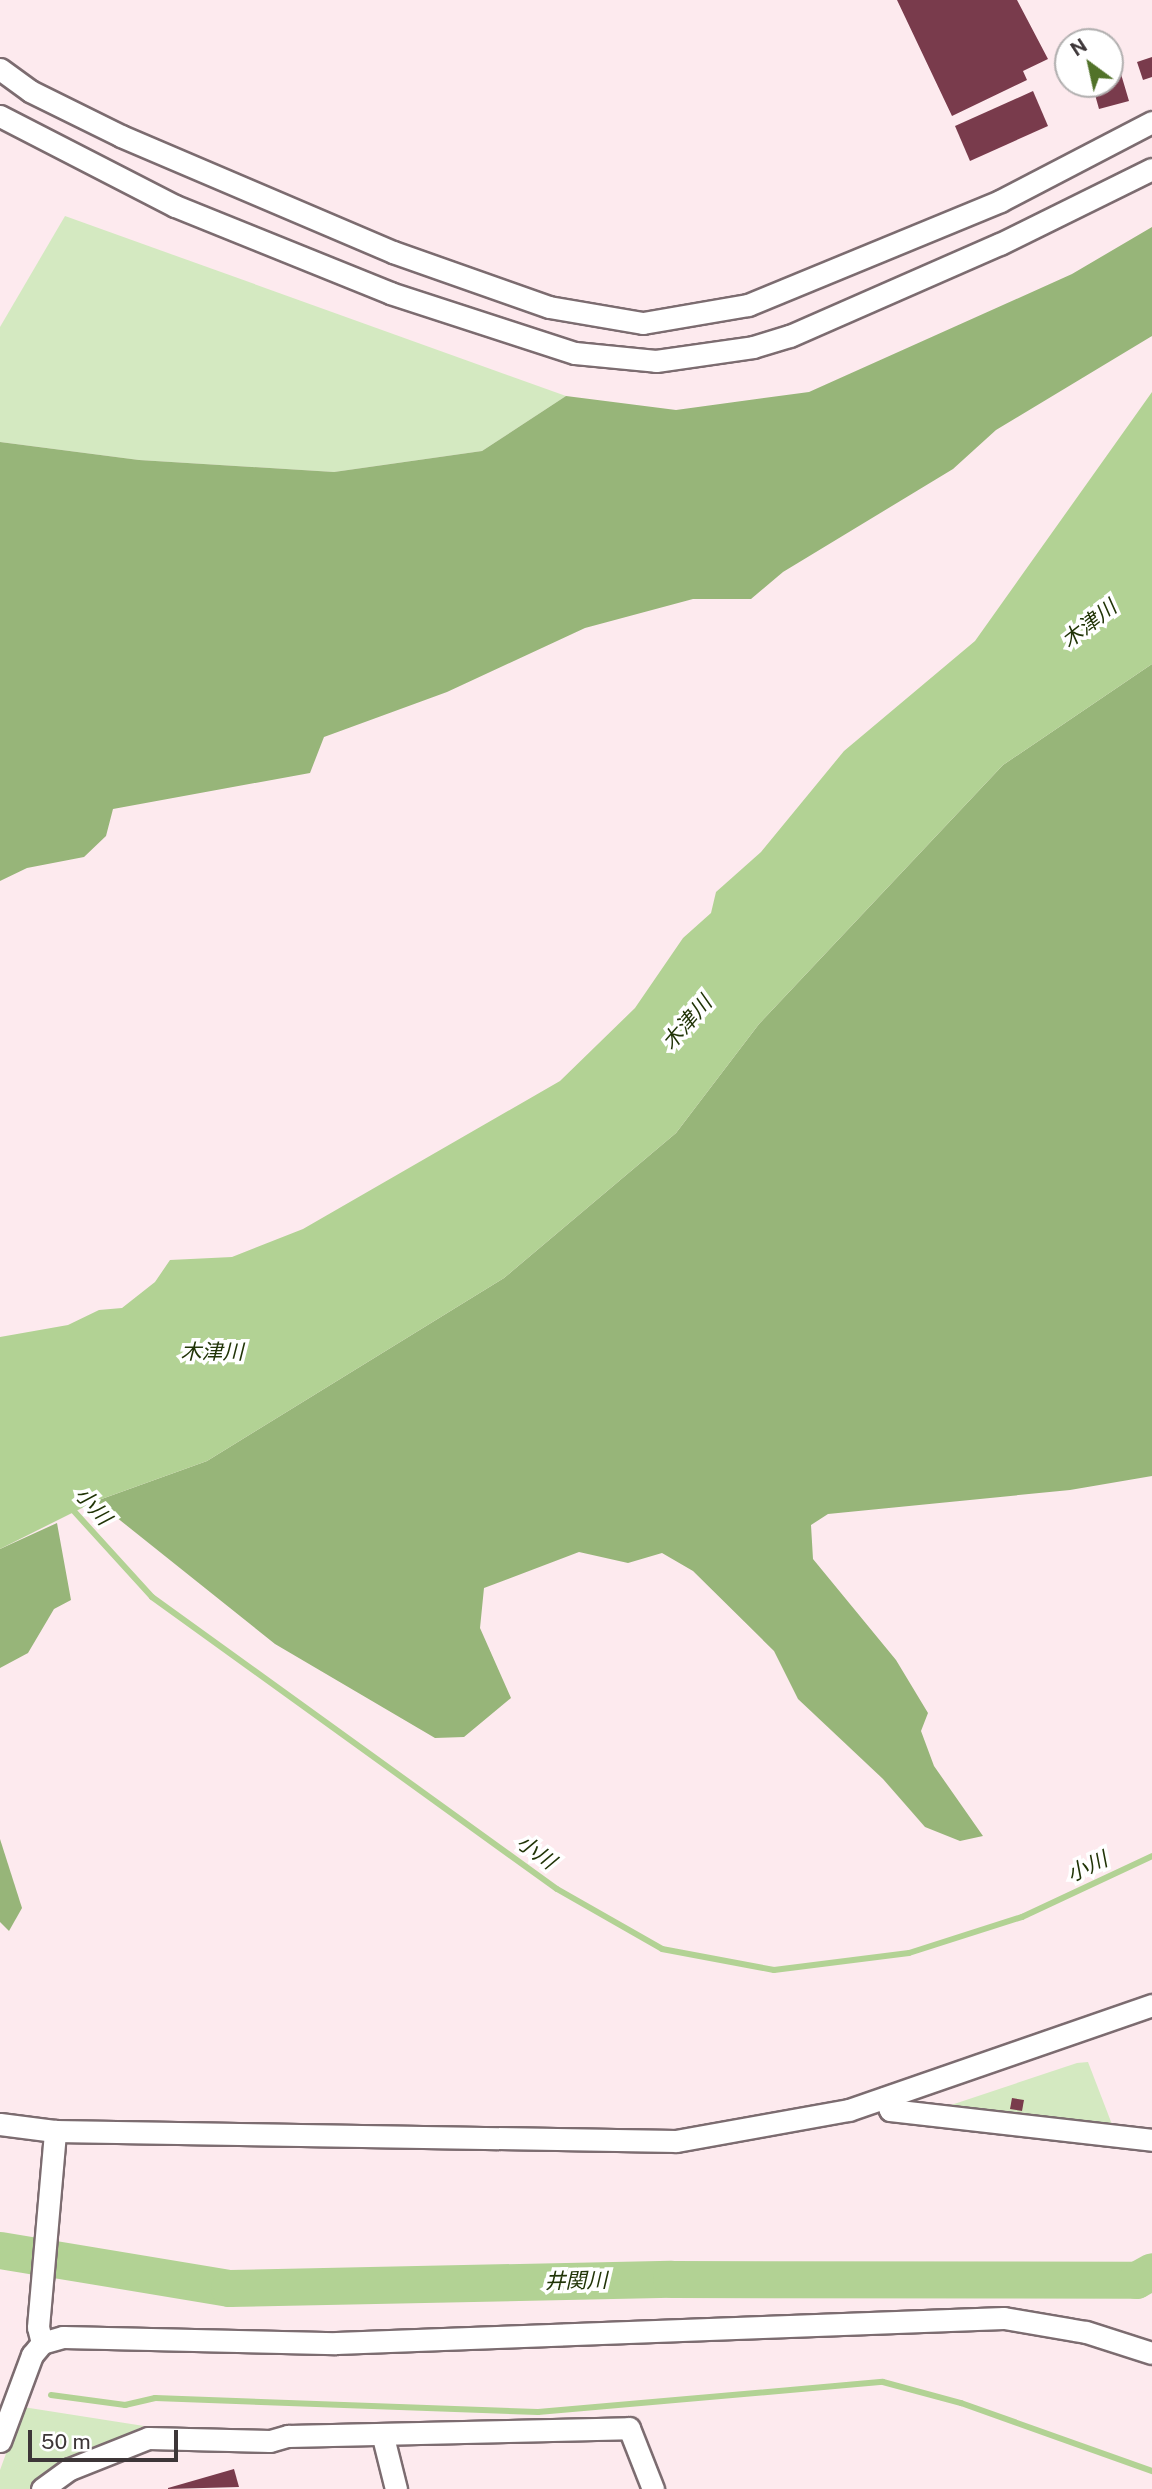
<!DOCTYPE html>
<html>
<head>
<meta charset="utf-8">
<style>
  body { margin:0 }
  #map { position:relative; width:1152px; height:2489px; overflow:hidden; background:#fdeaee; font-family:"Public Sans","Noto Sans JP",sans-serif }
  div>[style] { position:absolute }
  .green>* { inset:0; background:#d4e9c1 }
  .forest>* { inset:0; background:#97b579 }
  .water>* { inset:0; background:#b2d294 }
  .stream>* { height:6px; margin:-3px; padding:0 3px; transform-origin:3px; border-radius:3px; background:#b2d294 }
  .river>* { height:37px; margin:-18.5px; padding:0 18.5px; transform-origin:18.5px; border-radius:18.5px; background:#b2d294 }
  .building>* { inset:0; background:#793b4c }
  .roads { filter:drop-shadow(2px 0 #7c6c70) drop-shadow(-2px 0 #7c6c70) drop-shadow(0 2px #7c6c70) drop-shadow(0 -2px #7c6c70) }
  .minor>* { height:21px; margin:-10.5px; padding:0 10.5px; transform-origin:10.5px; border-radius:10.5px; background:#fff }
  span { translate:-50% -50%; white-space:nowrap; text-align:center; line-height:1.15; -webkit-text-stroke:7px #fff; paint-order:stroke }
  .water-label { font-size:21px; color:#213407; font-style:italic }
  .north { position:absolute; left:1054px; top:28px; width:70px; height:70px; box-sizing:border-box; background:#fff; border:2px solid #b1afaf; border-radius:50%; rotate:327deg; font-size:19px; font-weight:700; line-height:28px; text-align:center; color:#3d3638 }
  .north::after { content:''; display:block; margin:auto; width:24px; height:32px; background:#517229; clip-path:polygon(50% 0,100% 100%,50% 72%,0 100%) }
  .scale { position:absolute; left:28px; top:2430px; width:150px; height:32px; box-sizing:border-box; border:4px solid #3d3638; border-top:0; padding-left:9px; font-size:21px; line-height:24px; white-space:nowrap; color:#3d3638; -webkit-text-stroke:5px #fff; paint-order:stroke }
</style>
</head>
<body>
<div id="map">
  <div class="green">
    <i style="clip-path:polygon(65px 216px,566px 396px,482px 451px,334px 472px,139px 460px,0 442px,0 327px)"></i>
    <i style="clip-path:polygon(1088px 2062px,1113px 2127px,933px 2111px,1077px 2063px)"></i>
    <i style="clip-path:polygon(23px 2407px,144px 2426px,51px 2469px,32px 2489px,0 2489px,0 2470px)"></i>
  </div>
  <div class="forest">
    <i style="clip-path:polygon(1152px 227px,1152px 336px,996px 430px,953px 469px,783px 572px,751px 599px,693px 599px,585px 628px,447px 692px,324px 737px,310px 773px,113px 809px,106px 836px,84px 857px,27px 868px,0 881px,0 442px,139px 460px,334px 472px,482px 451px,566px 396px,676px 410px,809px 392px,1072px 274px)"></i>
    <i style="clip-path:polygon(1152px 664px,1152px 1476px,1070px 1490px,828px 1514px,811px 1525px,813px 1559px,896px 1660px,928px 1713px,921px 1731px,934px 1766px,983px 1836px,960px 1841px,925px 1827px,883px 1779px,798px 1699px,774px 1651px,693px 1571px,662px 1553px,628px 1563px,579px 1552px,484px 1588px,480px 1628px,511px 1698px,464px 1737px,435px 1738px,275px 1644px,96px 1501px,207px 1461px,504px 1278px,676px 1133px,759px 1024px,1003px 765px)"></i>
    <i style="clip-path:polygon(57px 1523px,71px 1600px,54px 1609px,28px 1653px,0 1668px,0 1549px)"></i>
    <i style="clip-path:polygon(0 1839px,22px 1908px,9px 1931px,0 1922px)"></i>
  </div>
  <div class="water">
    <i style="clip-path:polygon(1152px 392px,1152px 664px,1003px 765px,759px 1024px,676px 1133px,504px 1278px,207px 1461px,96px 1501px,0 1549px,0 1337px,68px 1325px,99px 1310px,122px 1308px,155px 1282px,170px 1260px,232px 1257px,303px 1229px,560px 1081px,635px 1008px,683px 938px,711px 913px,716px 892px,761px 852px,844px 751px,975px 641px)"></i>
  </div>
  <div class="stream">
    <i style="left:72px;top:1509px;width:119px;rotate:47.7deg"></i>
    <i style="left:152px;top:1597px;width:499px;rotate:35.8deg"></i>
    <i style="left:557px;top:1889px;width:121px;rotate:29.7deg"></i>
    <i style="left:662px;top:1949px;width:114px;rotate:10.6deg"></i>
    <i style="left:774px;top:1970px;width:136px;rotate:-7.2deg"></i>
    <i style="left:909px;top:1953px;width:119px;rotate:-17.7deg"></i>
    <i style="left:1022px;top:1917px;width:144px;rotate:-25.1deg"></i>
    <i style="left:51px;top:2395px;width:75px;rotate:7.7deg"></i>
    <i style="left:125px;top:2405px;width:31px;rotate:-13deg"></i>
    <i style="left:155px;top:2398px;width:383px;rotate:2.1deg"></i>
    <i style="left:538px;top:2412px;width:346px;rotate:-5deg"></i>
    <i style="left:883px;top:2382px;width:81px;rotate:15.1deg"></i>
    <i style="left:961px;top:2403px;width:203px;rotate:19.6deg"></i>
  </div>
  <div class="river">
    <i style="left:0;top:2250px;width:232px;rotate:9.4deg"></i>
    <i style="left:229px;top:2288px;width:442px;rotate:-1.2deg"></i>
    <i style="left:671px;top:2279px;width:465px;rotate:0.1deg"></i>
    <i style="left:1136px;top:2280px;width:18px;rotate:-29deg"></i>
  </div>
  <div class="building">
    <i style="clip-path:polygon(897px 0,1017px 0,1048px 59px,1023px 71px,1027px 80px,952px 116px)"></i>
    <i style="clip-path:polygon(1152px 57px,1152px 77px,1143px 80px,1137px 62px)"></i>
    <i style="clip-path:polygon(1121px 74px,1129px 101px,1099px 109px,1092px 84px,1110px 84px,1110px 77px)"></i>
    <i style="clip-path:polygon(1033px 91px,1048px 126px,970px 161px,955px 126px)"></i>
    <i style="clip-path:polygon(1012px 2098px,1024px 2100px,1022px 2111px,1010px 2109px)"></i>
    <i style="clip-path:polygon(234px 2469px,239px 2487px,168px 2489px,168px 2488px)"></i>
  </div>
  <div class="roads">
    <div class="minor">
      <i style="left:0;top:69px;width:37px;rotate:36deg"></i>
      <i style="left:30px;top:91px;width:102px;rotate:26.3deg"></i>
      <i style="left:121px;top:136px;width:296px;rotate:23.1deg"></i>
      <i style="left:393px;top:252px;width:165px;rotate:19.4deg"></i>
      <i style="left:549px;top:307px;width:95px;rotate:9.7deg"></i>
      <i style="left:643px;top:323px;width:107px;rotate:-9.7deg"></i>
      <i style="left:748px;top:305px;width:273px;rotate:-22.4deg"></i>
      <i style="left:1000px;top:201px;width:171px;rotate:-27.5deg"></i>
      <i style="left:0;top:116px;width:197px;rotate:27.2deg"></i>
      <i style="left:175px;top:206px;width:232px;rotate:22deg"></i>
      <i style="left:390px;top:293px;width:194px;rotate:18deg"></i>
      <i style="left:575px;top:353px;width:81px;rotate:5.6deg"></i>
      <i style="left:656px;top:361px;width:98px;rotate:-8.2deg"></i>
      <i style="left:753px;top:347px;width:39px;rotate:-17deg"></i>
      <i style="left:790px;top:336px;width:229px;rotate:-23.7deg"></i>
      <i style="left:1000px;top:244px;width:169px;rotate:-26.3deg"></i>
      <i style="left:885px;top:2098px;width:13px;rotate:67deg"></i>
      <i style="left:890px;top:2110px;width:264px;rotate:6.5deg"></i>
      <i style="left:0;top:2124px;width:55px;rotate:7.3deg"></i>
      <i style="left:55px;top:2131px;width:621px;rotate:0.92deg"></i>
      <i style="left:676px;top:2141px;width:176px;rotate:-10.2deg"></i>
      <i style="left:849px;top:2110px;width:321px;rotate:-19.1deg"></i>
      <i style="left:42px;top:2343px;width:16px;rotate:-104deg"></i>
      <i style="left:38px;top:2327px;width:197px;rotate:-85deg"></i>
      <i style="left:383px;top:2437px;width:54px;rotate:76deg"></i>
      <i style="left:0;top:2441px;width:92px;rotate:-69.6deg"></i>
      <i style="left:32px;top:2355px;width:16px;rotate:-50deg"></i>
      <i style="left:42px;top:2343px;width:22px;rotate:-16deg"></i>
      <i style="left:63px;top:2337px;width:273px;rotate:1.3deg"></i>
      <i style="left:336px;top:2343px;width:668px;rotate:-2.14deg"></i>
      <i style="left:1004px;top:2318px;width:83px;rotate:9.7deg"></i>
      <i style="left:1086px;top:2332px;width:69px;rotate:17.7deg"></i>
      <i style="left:42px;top:2489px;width:34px;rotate:-36deg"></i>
      <i style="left:70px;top:2469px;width:84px;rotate:-21.7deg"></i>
      <i style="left:148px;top:2438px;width:122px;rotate:1.4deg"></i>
      <i style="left:270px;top:2441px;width:19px;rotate:-16deg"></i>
      <i style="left:288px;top:2436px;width:341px;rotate:-1.3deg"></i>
      <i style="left:629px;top:2428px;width:66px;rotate:68.5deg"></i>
    </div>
  </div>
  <div class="water-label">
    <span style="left:1089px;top:624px;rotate:-38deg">木津川</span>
    <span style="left:687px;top:1023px;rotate:-49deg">木津川</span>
    <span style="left:212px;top:1352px">木津川</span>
    <span style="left:93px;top:1506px;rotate:48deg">小川</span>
    <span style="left:536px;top:1852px;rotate:36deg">小川</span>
    <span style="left:1087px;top:1867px;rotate:-25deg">小川</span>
    <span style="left:576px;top:2281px;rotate:-1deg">井関川</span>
  </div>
  <div class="north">N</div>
  <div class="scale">50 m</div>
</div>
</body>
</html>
